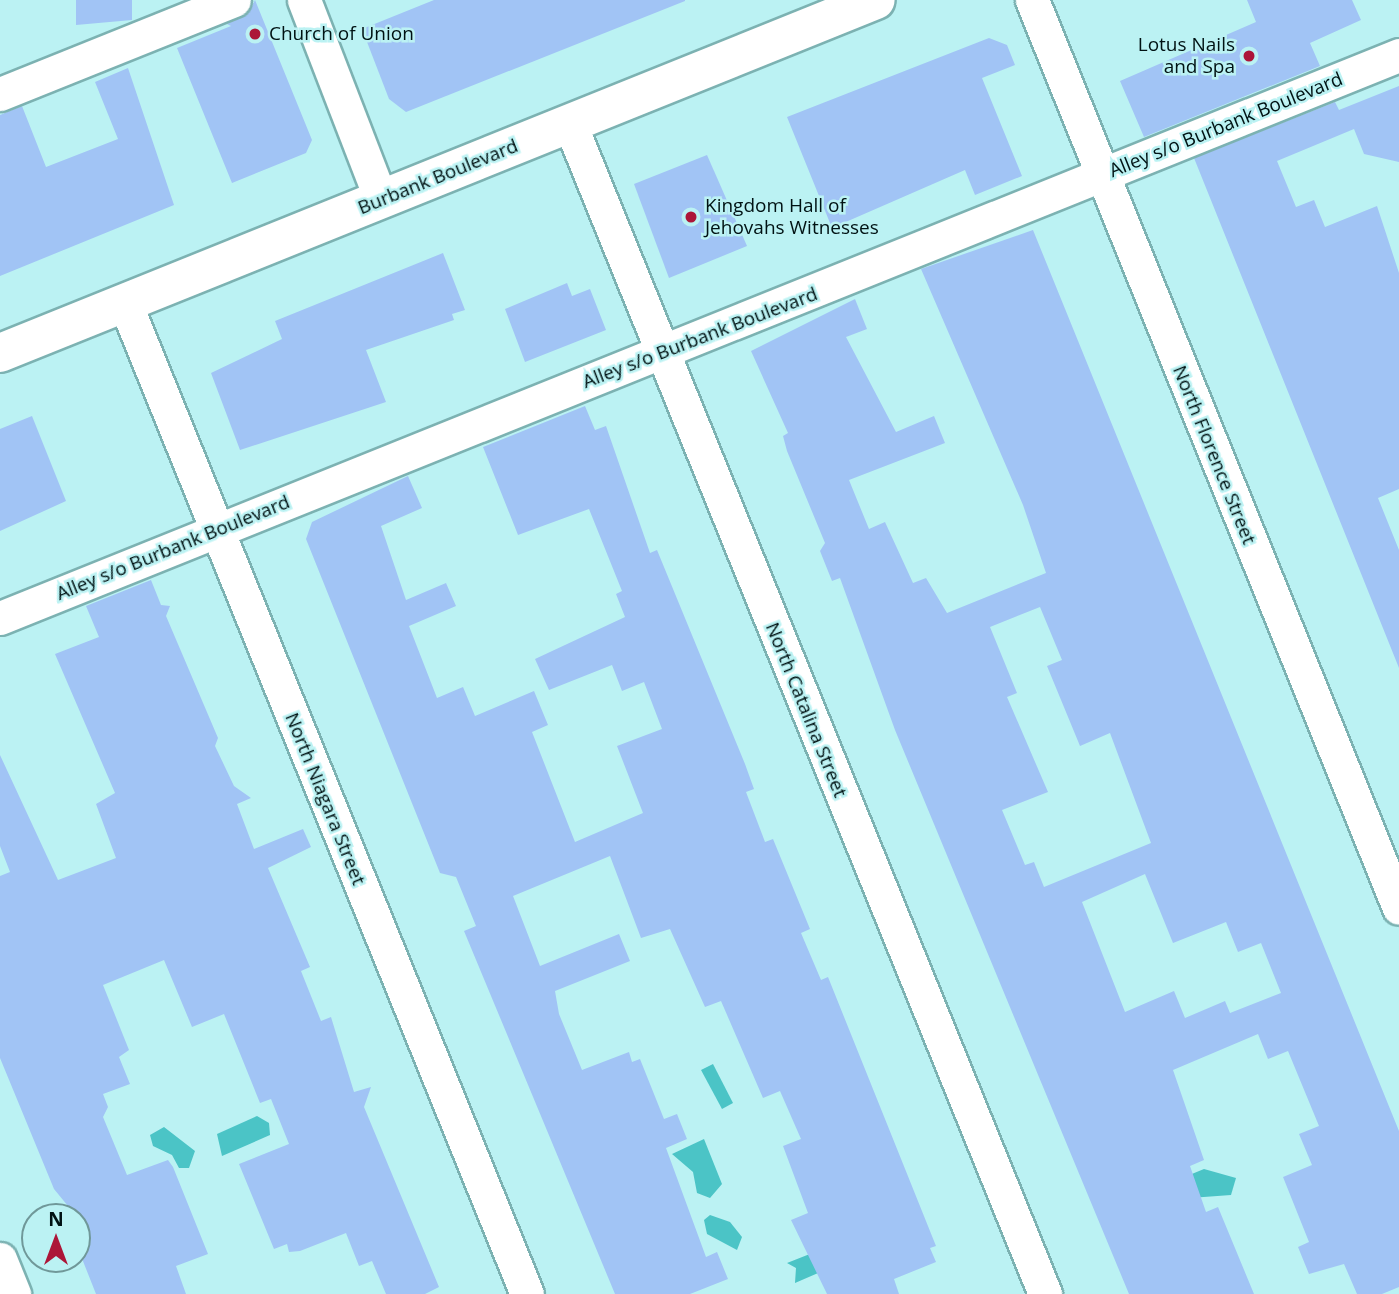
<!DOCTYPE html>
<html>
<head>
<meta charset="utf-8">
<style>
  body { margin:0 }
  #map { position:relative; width:1399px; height:1294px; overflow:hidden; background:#bbf2f3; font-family:"Open Sans",sans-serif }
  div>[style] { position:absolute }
  .water>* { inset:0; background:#4bc4c6 }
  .building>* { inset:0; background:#a1c4f5 }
  .roads { filter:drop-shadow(2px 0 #7cb2b2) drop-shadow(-2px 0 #7cb2b2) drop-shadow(0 2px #7cb2b2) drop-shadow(0 -2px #7cb2b2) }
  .minor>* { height:33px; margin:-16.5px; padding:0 16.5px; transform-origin:16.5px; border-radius:16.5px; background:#fff }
  .major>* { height:38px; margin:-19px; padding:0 19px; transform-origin:19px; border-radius:19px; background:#fff }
  .dots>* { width:19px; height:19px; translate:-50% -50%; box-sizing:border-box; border:4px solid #bbf2f3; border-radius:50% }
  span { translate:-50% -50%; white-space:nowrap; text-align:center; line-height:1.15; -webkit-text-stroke:5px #bbf2f3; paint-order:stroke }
  .poi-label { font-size:19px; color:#001213 }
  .left { translate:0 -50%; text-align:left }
  .right { translate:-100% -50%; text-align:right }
  .street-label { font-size:19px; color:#001213 }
  .north { position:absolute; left:21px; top:1203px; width:70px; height:70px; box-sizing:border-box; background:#bbf2f3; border:2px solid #709899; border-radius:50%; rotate:0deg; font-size:19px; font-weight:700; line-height:28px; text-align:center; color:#001213 }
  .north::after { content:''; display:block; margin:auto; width:24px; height:32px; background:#ac1638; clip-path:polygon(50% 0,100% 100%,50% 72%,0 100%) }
</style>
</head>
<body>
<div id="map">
  <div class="water">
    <i style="clip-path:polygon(713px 1064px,733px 1103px,722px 1109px,701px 1070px)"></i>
    <i style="clip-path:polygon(257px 1116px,269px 1123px,270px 1135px,222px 1156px,217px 1134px)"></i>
    <i style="clip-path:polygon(164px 1127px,195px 1151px,189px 1168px,179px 1168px,172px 1155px,153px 1146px,150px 1135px)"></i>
    <i style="clip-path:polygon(704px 1139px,722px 1184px,710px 1198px,697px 1193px,693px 1172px,672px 1154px)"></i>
    <i style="clip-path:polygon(1204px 1169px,1236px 1178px,1231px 1195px,1190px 1198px,1182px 1178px)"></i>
    <i style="clip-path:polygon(710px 1215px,730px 1222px,742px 1237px,737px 1250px,707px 1234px,704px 1220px)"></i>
    <i style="clip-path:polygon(825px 1248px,832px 1267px,795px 1283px,796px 1268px,787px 1263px)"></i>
  </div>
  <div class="building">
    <i style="clip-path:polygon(76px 0,132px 0,132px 20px,76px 25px)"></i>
    <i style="clip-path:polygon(255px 0,312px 140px,306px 153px,232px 183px,177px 48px,231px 26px,227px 24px,249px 12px)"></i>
    <i style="clip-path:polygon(434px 0,685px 0,685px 1px,406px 112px,389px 99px,362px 29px)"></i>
    <i style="clip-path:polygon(1247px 0,1352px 0,1361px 20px,1310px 43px,1320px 66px,1144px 137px,1120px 81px,1256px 22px)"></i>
    <i style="clip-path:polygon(989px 38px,1007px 45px,1015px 65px,982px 78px,1022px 176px,975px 195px,965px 170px,832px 228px,787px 117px)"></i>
    <i style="clip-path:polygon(128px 68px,174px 205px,0 276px,0 115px,22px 106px,46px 167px,118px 139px,95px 82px)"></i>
    <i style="clip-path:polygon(1399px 86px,1399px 162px,1364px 154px,1354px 129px,1277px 161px,1296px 207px,1314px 200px,1325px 227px,1377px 206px,1399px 273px,1399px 489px,1378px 498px,1399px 550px,1399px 668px,1194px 158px,1335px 102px,1339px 110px)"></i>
    <i style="clip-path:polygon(707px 155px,747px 246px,669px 278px,634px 184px)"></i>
    <i style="clip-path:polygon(evenodd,1033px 230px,1399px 1131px,1399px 1287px,1382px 1294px,1357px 1294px,1344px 1264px,1309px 1274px,1298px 1247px,1309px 1242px,1283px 1177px,1312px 1165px,1299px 1134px,1319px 1126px,1288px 1051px,1268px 1059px,1258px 1034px,1173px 1070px,1204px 1160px,1190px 1166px,1206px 1212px,1218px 1207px,1254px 1294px,1129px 1294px,895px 730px,840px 578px,832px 581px,820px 551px,825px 543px,787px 451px,783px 436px,788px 433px,751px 351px,855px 299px,867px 329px,846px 337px,896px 432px,934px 416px,945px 443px,849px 480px,869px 529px,885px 522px,913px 583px,926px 578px,947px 613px,1046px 573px,1023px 505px,921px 269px,1033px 230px,1040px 607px,1062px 660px,1047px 666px,1080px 746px,1110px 733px,1151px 843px,1044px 887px,1034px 862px,1025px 865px,1002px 810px,1048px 792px,1007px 697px,1017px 693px,990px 627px,1040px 607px,1033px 230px,1145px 874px,1173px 943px,1226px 922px,1238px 952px,1261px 943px,1281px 993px,1230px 1013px,1225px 1001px,1185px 1018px,1174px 991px,1125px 1012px,1082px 902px,1145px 874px)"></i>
    <i style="clip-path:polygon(443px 253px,465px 310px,452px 314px,454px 320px,366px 350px,386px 402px,240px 450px,211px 373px,282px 339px,275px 321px)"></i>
    <i style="clip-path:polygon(567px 283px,572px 296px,590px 289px,606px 330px,525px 362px,505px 309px)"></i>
    <i style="clip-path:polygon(585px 406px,595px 430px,606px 426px,650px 553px,657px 550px,745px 764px,754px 789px,746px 792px,765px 842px,773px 839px,810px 929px,801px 933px,821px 980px,828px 977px,936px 1246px,930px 1248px,936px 1262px,894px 1279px,899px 1294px,827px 1294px,791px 1220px,808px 1213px,783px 1146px,801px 1139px,780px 1091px,763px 1098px,721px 1001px,705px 1007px,670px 929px,641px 938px,610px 856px,513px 896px,540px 966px,619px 934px,630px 961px,555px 991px,559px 1014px,582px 1070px,629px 1052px,632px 1062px,640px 1059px,664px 1119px,677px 1114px,687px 1139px,666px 1148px,706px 1257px,717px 1252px,728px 1279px,690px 1294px,615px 1294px,464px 931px,476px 926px,456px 877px,440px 873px,306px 539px,312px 522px,408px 476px,422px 508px,381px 526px,406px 600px,446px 583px,456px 606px,409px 626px,437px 698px,463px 687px,475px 716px,534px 691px,548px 725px,532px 732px,575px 842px,643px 813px,617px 746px,662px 729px,644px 682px,622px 691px,612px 665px,549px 690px,535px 659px,625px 617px,616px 594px,622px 591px,589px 509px,518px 535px,483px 447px)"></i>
    <i style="clip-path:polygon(32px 416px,66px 501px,0 531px,0 429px)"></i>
    <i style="clip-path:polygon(151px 580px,161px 605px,170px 606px,166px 616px,218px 738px,215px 746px,234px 786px,251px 798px,237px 804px,254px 849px,303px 829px,311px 847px,268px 868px,310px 967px,301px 971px,321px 1021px,331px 1017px,354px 1092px,371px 1087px,364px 1107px,439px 1287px,425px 1294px,386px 1294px,372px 1261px,359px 1266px,346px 1233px,300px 1251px,289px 1252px,287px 1244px,274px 1249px,239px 1164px,289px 1144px,271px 1099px,260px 1103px,224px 1014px,192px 1027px,164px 960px,103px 985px,129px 1050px,119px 1057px,130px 1084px,103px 1094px,108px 1107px,103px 1117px,127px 1175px,168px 1160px,173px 1167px,208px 1254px,176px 1266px,186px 1294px,96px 1294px,77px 1246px,77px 1217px,54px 1189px,0 1058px,0 876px,10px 872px,0 846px,0 755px,58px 880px,116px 858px,96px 804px,115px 793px,55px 654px,99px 637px,86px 606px)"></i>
  </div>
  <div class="roads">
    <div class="minor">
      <i style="left:304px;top:0;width:214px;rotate:68.9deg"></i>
      <i style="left:1032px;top:0;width:979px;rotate:67.99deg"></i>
      <i style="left:0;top:94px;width:252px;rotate:-21.9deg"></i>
      <i style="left:570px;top:124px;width:1263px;rotate:67.9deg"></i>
      <i style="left:125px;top:303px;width:1069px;rotate:67.92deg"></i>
      <i style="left:0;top:618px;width:1508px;rotate:-21.92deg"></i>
      <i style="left:0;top:1259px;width:38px;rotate:68deg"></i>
    </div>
    <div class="major">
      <i style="left:0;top:353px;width:944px;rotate:-21.95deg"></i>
    </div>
  </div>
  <div class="dots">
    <i style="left:255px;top:34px;background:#ac1638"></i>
    <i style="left:1249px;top:56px;background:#ac1638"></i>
    <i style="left:691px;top:217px;background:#ac1638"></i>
  </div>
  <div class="poi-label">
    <span class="left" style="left:269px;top:34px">Church of Union</span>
    <span class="right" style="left:1235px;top:56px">Lotus Nails<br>and Spa</span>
    <span class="left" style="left:705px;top:217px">Kingdom Hall of<br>Jehovahs Witnesses</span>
  </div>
  <div class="street-label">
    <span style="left:1226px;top:125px;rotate:-22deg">Alley s/o Burbank Boulevard</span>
    <span style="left:438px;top:177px;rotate:-22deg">Burbank Boulevard</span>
    <span style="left:700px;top:338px;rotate:-21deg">Alley s/o Burbank Boulevard</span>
    <span style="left:1214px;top:455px;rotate:68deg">North Florence Street</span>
    <span style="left:173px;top:548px;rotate:-22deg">Alley s/o Burbank Boulevard</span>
    <span style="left:806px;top:710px;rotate:68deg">North Catalina Street</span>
    <span style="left:325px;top:799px;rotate:68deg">North Niagara Street</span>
  </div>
  <div class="north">N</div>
</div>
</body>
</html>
